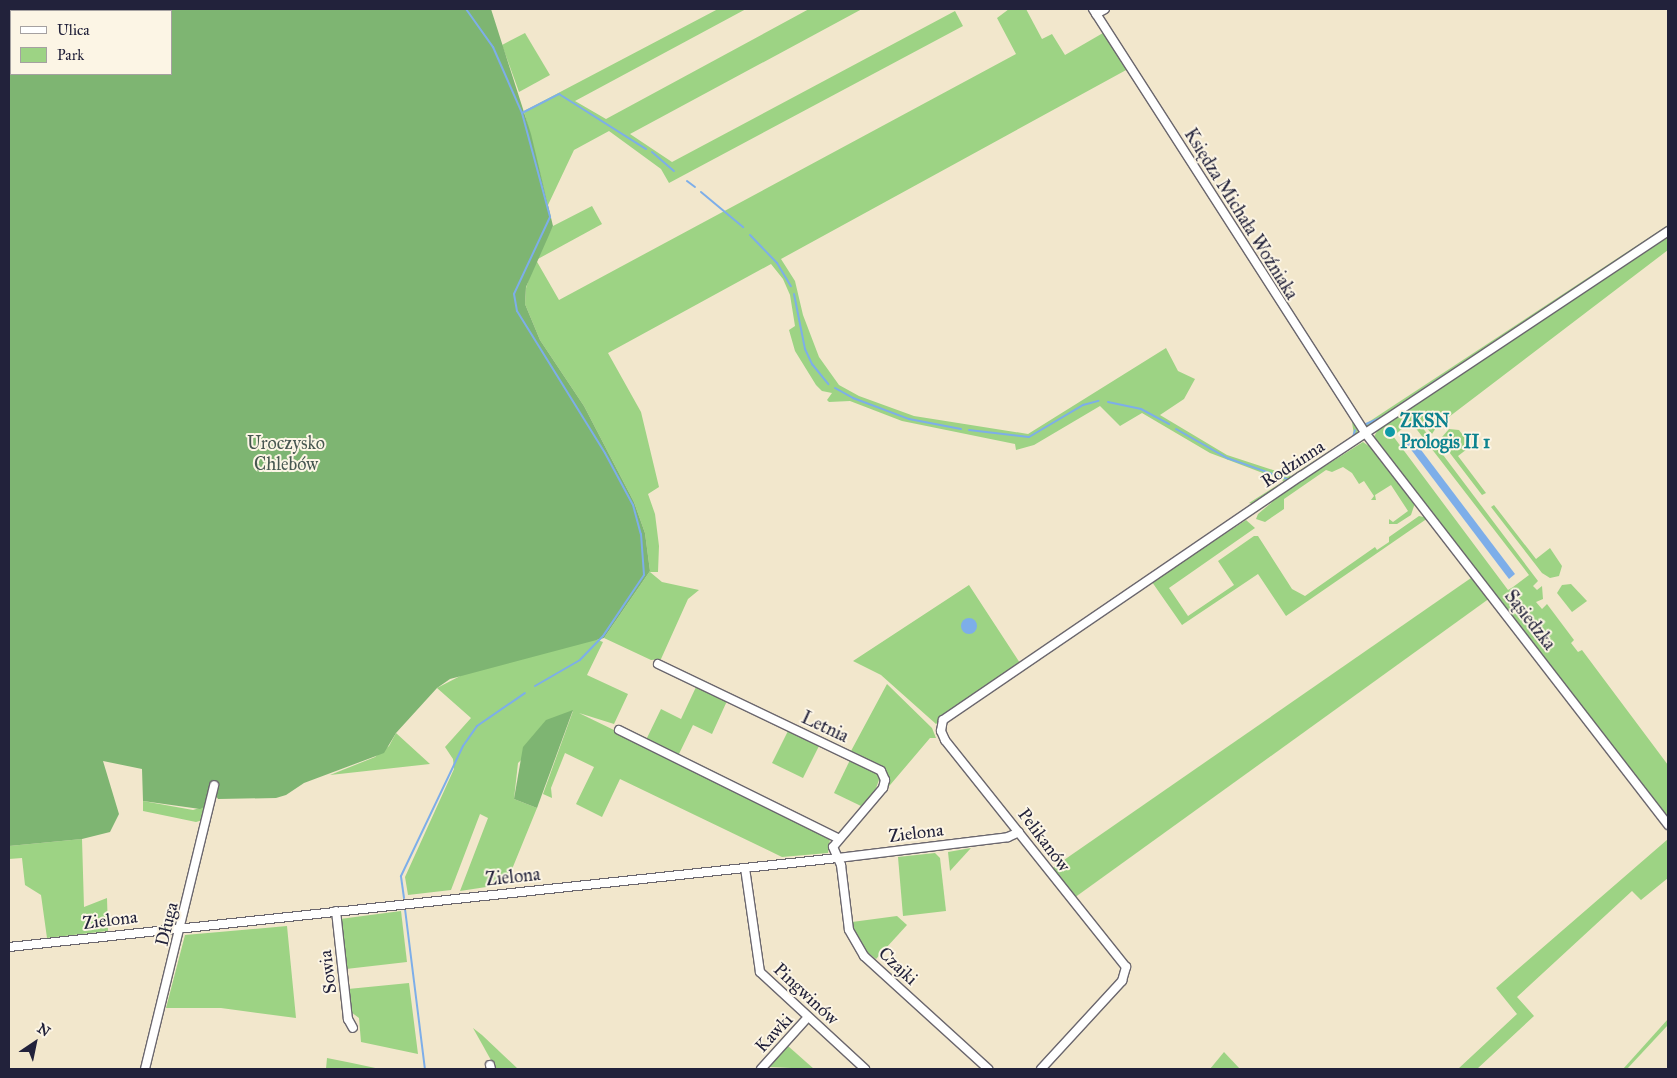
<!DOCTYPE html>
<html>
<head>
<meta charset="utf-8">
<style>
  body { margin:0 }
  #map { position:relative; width:1677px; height:1078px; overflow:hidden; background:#f2e7cc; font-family:"IM FELL Great Primer",serif }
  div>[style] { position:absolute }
  .green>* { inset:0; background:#9dd384 }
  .forest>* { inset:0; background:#7eb572 }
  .water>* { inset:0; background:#7daee9 }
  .round { border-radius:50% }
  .stream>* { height:2px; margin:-1px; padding:0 1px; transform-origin:1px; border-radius:1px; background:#7daee9 }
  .roads { filter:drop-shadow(1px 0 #6b676e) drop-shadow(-1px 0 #6b676e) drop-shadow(0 1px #6b676e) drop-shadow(0 -1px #6b676e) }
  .street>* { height:8px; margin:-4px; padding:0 4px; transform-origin:4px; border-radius:4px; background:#fff }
  .dots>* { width:14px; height:14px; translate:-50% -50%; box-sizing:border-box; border:2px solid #fcf5e5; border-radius:50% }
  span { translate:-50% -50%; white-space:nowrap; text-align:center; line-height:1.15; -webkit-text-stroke:4px #fcf5e5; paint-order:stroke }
  .street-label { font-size:18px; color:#22223b }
  .culture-label { font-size:18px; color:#0d838f; font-weight:700 }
  .left { translate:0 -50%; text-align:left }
  .park-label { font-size:18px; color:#475751 }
  .frame { position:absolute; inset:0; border:10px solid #22223b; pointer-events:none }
  .legend { position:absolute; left:10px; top:10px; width:162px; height:65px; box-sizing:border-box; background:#fcf5e5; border:1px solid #a5a1a1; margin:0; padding:6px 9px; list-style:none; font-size:15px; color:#22223b }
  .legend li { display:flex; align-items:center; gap:10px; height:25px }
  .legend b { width:25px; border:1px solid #a5a1a1 }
  .north { position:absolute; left:10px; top:1018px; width:50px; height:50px; -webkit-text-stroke:4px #fcf5e5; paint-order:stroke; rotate:34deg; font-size:14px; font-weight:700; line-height:20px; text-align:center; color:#22223b }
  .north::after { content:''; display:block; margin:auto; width:18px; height:22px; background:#22223b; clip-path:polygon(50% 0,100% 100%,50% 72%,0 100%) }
</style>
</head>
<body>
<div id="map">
  <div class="green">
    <i style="clip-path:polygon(718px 9px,746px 9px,575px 101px,606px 119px,809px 9px,862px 9px,630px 134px,672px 162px,955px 11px,963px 26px,669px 183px,661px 169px,609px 131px,574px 150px,548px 205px,524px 111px)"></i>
    <i style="clip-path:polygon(1009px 9px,1026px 9px,1042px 39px,1052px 34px,1065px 55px,1103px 33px,1128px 69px,781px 259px,795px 281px,803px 315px,819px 357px,839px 385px,859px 396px,914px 416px,1028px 434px,1166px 348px,1178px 371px,1195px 379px,1184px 399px,1160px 415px,1227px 455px,1291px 476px,1354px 435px,1352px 422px,1358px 430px,1357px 436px,1252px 504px,1249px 503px,1284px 481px,1210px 453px,1142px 413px,1120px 426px,1100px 406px,1034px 445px,1016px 450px,1015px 444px,902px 421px,850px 401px,829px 402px,827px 400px,832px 393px,822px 391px,816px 385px,795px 351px,789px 330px,795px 326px,790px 295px,783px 279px,771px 264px,608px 353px,641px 412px,659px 487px,648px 494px,655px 514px,659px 546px,658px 572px,650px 572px,662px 582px,699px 590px,688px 599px,661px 659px,651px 660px,604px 638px,650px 571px,645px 533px,634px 502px,584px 406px,540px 340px,525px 304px,526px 288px,535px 260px,553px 226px,592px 206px,602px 224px,536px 260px,559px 300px,1016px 54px,997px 18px)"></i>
    <i style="clip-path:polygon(525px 33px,550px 75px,519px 92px,502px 45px)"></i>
    <i style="clip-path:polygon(1668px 225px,1668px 228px,1370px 427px,1364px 425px)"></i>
    <i style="clip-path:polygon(evenodd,1668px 235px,1668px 250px,1437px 426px,1432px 434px,1425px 426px,1422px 427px,1538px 581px,1533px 586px,1537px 590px,1542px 586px,1543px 599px,1536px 602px,1542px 609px,1547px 604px,1574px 640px,1571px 643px,1578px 652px,1582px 650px,1668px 765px,1668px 818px,1374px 437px,1378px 429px,1668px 235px,1411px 422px,1529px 575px,1513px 587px,1508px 590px,1393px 436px,1411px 422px)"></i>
    <i style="clip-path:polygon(1449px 429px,1459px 430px,1471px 446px,1458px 456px,1486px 493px,1482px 495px,1443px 444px,1442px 437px)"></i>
    <i style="clip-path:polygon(1363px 442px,1373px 449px,1415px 503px,1411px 515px,1397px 524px,1389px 524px,1389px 519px,1393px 522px,1408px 511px,1391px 485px,1375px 495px,1376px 500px,1371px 500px,1374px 496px,1364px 481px,1359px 484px,1352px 473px,1343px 467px,1332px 472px,1326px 470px,1284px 499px,1284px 509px,1265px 522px,1256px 519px,1258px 514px,1284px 492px)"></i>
    <i style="clip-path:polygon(1494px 505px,1536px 559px,1550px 548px,1562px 566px,1559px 576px,1550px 578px,1542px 573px,1491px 507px)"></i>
    <i style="clip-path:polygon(1419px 516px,1428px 518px,1286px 616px,1258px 574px,1182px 625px,1152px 582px,1246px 520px,1255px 528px,1169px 588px,1188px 616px,1234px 585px,1218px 561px,1254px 536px,1258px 536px,1292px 589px,1305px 596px,1375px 547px,1377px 550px,1389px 542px,1389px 537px)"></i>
    <i style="clip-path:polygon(1471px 578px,1475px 578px,1490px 598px,1074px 898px,1051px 869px)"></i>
    <i style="clip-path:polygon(1571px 584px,1587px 601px,1572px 612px,1557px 593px,1562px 585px)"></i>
    <i style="clip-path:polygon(969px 585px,1020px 663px,936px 724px,881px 675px,853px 661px)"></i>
    <i style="clip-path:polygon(595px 639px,603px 642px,587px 675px,628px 694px,614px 724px,579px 713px,821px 831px,830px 839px,828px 853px,782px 857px,620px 779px,602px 817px,576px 804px,594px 767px,565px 753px,551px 788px,552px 798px,543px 794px,573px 711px,518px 763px,514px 799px,537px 808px,506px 884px,460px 891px,488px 818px,480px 814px,451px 890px,408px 895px,405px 877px,454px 769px,453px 759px,445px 747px,471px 718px,437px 688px,466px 673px)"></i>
    <i style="clip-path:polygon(887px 684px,932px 728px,936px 738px,930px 738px,885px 791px,884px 771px,851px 751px)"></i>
    <i style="clip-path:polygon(696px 687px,727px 701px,712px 734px,693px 725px,678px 756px,646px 740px,661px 709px,681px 719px)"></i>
    <i style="clip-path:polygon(788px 731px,819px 746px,803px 778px,772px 763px)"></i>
    <i style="clip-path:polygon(396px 733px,430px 764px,330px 775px,375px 757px,389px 746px)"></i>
    <i style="clip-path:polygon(850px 760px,876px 772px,880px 777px,875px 791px,861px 806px,834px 793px)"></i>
    <i style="clip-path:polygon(143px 801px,193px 810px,206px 806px,203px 820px,196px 822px,143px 811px)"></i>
    <i style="clip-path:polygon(82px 839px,84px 907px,107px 898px,108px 931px,47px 938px,41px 895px,25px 885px,22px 858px,9px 859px,9px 846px)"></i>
    <i style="clip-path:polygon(1668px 839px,1668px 878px,1641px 900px,1632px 891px,1517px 997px,1534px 1016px,1477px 1069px,1458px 1069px,1517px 1014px,1496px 988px)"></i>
    <i style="clip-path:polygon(971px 848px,950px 871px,948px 852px)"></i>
    <i style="clip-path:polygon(935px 853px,940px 858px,946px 911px,903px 916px,898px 857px)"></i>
    <i style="clip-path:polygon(401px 911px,407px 962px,346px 969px,340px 919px)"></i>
    <i style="clip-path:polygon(897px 916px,907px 925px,876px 959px,859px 946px,852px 922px)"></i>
    <i style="clip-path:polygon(287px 926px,296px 1018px,221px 1008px,166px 1008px,185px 935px)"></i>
    <i style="clip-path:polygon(409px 983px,418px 1054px,361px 1042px,359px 1018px,351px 1012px,348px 989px)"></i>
    <i style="clip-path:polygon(1668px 1019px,1668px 1025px,1627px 1069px,1623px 1069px)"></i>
    <i style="clip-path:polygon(473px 1028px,482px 1035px,518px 1069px,496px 1069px)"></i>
    <i style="clip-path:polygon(788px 1046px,814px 1069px,769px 1067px)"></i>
    <i style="clip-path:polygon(1224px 1052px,1240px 1069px,1210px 1069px)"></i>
    <i style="clip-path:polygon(327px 1058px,352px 1063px,380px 1069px,326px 1069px)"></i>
  </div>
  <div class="forest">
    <i style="clip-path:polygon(evenodd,9px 9px,491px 9px,531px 134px,553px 226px,526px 287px,525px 304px,540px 340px,584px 406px,634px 502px,645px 533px,650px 571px,604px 638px,450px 679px,437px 688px,396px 733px,384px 753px,304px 783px,286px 795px,276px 798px,218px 799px,210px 785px,206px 806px,200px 809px,143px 801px,142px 769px,103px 761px,119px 814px,110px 832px,82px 839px,9px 846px,9px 9px,11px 11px,171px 11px,171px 74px,11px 74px,11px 11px)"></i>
    <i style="clip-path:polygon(573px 710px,537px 808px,514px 799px,523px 747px,546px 720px)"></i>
  </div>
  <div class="water">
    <i style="clip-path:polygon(1409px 434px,1515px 574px,1509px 579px,1403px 439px)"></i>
    <i class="round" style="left:961px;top:618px;width:16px;height:16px"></i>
  </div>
  <div class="stream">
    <i style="left:466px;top:9px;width:47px;rotate:54.6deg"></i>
    <i style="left:493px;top:47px;width:72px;rotate:66.3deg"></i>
    <i style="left:522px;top:113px;width:108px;rotate:74.9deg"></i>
    <i style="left:550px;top:217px;width:85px;rotate:115.1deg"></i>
    <i style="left:514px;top:294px;width:17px;rotate:80deg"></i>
    <i style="left:517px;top:311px;width:167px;rotate:58.2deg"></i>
    <i style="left:605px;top:453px;width:59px;rotate:61.7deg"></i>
    <i style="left:633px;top:505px;width:30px;rotate:75deg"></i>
    <i style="left:641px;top:534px;width:41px;rotate:85.8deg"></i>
    <i style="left:644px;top:575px;width:73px;rotate:123.9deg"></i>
    <i style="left:603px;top:636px;width:33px;rotate:134deg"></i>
    <i style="left:580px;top:660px;width:52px;rotate:150deg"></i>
    <i style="left:522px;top:113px;width:42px;rotate:-27.2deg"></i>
    <i style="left:559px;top:94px;width:103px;rotate:32.3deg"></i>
    <i style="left:652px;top:152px;width:29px;rotate:41deg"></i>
    <i style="left:687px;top:181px;width:10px;rotate:37deg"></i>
    <i style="left:701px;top:192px;width:55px;rotate:39.8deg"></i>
    <i style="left:750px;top:235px;width:39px;rotate:46deg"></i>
    <i style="left:777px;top:263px;width:27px;rotate:59deg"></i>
    <i style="left:794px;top:294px;width:56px;rotate:78.7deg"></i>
    <i style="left:805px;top:349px;width:17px;rotate:65deg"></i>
    <i style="left:812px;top:364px;width:26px;rotate:51deg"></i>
    <i style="left:835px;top:388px;width:21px;rotate:29deg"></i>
    <i style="left:853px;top:398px;width:60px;rotate:20.6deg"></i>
    <i style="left:909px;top:419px;width:53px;rotate:10.9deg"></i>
    <i style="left:1108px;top:402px;width:34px;rotate:12deg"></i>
    <i style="left:1141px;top:409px;width:32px;rotate:28deg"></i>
    <i style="left:1393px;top:410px;width:60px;rotate:-34.2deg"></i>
    <i style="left:1366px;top:424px;width:21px;rotate:-23deg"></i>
    <i style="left:1176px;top:429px;width:59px;rotate:29.6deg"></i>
    <i style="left:1227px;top:458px;width:64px;rotate:19.3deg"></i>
    <i style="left:969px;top:430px;width:60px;rotate:6.7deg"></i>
    <i style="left:1029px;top:437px;width:63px;rotate:-30.7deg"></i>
    <i style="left:1083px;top:405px;width:16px;rotate:-15deg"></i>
    <i style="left:1353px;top:437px;width:7px;rotate:-74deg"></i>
    <i style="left:1289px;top:479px;width:12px;rotate:-31deg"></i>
    <i style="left:404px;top:898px;width:22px;rotate:-98deg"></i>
    <i style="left:401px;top:876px;width:144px;rotate:-64.5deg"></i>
    <i style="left:463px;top:746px;width:24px;rotate:-55deg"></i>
    <i style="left:477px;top:726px;width:58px;rotate:-34.5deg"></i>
    <i style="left:405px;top:909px;width:161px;rotate:82.9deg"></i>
  </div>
  <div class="roads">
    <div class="street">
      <i style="left:1093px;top:9px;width:505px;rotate:57.29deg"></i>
      <i style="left:1366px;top:434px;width:494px;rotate:52.3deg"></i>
      <i style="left:1096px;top:14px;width:10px;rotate:-29deg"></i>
      <i style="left:658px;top:664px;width:247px;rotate:25.6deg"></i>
      <i style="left:881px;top:771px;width:10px;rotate:66deg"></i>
      <i style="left:885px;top:780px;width:8px;rotate:104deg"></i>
      <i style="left:883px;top:788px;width:77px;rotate:130.3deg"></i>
      <i style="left:833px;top:847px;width:20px;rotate:66deg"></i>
      <i style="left:841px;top:865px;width:65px;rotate:83deg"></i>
      <i style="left:849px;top:930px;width:30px;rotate:60deg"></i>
      <i style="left:864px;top:956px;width:168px;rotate:42.3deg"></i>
      <i style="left:619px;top:730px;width:244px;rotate:26.3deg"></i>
      <i style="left:745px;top:868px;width:105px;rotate:81.8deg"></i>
      <i style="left:760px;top:972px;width:143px;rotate:42.7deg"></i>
      <i style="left:336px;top:911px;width:109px;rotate:83.7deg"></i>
      <i style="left:348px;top:1019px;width:10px;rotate:61deg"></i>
      <i style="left:9px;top:947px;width:834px;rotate:-6.13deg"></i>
      <i style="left:838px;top:858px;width:171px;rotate:-7deg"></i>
      <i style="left:1008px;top:837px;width:12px;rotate:-24deg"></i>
      <i style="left:490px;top:1065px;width:4px;rotate:76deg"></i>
      <i style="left:145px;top:1069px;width:292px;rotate:-76.3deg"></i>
      <i style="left:761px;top:1069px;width:70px;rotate:-47.9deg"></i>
      <i style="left:1041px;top:1069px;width:120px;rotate:-47.4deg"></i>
      <i style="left:1122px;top:981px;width:15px;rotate:-74deg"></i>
      <i style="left:1126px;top:967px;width:290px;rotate:-128.6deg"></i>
      <i style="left:945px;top:740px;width:10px;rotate:-114deg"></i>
      <i style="left:941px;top:731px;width:11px;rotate:-80deg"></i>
      <i style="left:943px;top:720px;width:433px;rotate:-34.3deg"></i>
      <i style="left:1301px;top:476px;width:441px;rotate:-33.7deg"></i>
    </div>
  </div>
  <div class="dots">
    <i style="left:1390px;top:432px;background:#0f9aa8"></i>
  </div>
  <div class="street-label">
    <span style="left:1241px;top:214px;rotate:58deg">Księdza Michała Woźniaka</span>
    <span style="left:1293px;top:464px;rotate:-33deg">Rodzinna</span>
    <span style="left:1530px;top:620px;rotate:52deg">Sąsiedzka</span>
    <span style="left:825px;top:727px;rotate:25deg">Letnia</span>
    <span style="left:916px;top:833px;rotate:-7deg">Zielona</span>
    <span style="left:1044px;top:840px;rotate:53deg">Pelikanów</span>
    <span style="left:513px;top:877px;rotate:-6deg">Zielona</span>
    <span style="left:110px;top:920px;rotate:-7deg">Zielona</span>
    <span style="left:167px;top:924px;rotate:-76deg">Długa</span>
    <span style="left:898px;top:966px;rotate:43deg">Czajki</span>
    <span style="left:328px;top:972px;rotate:-97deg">Sowia</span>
    <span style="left:806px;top:994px;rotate:43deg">Pingwinów</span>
    <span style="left:774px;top:1033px;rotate:-47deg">Kawki</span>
  </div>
  <div class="culture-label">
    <span class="left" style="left:1400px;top:432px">ZKSN<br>Prologis II 1</span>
  </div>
  <div class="park-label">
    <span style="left:286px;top:454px">Uroczysko<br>Chlebów</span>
  </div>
  <div class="frame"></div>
  <ul class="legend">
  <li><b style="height:6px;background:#fff"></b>Ulica</li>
  <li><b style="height:14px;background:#9dd384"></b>Park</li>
  </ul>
  <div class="north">N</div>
</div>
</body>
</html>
